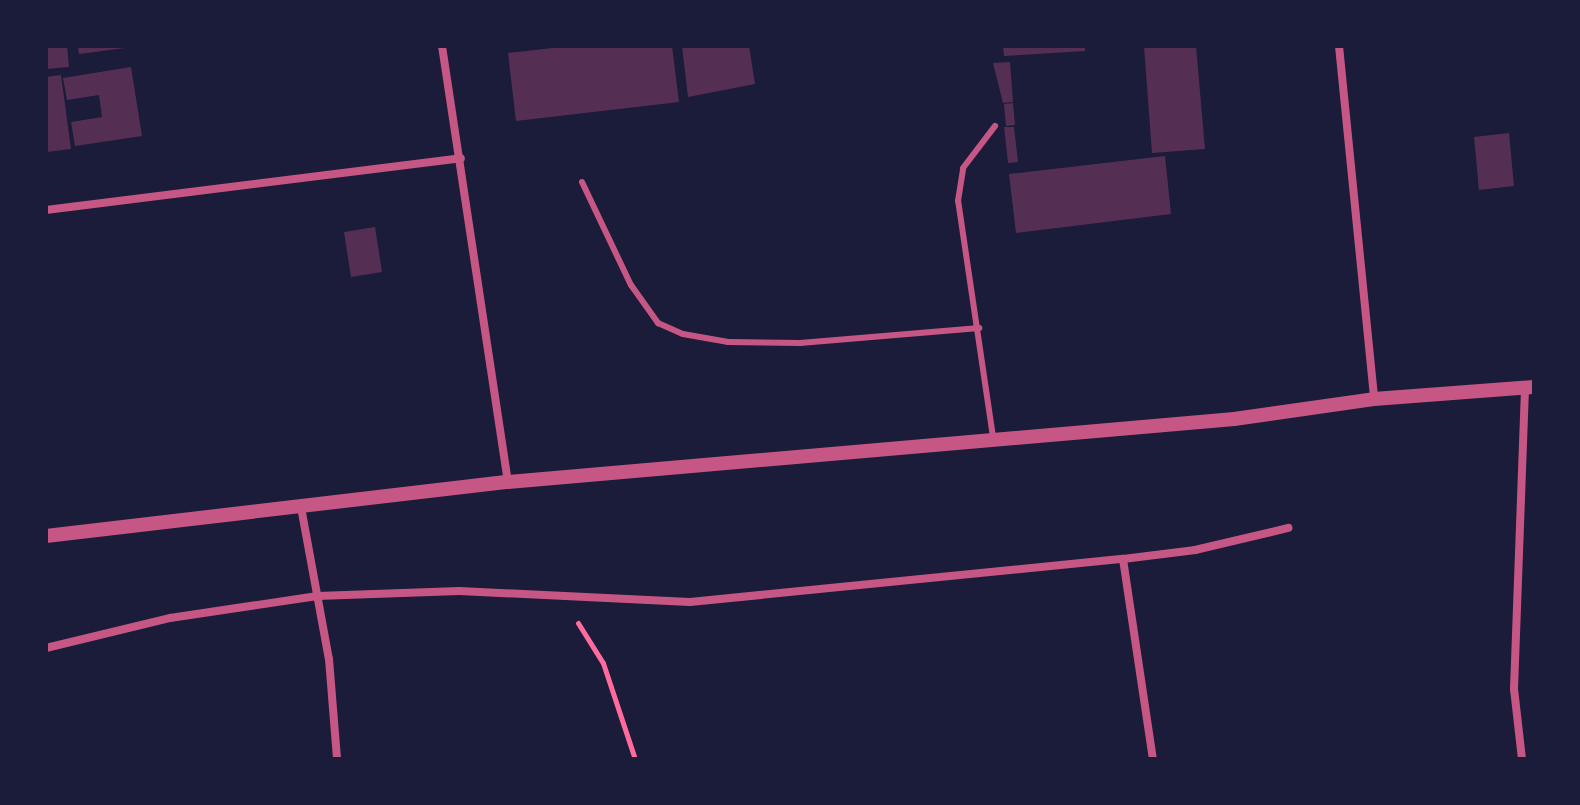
<!DOCTYPE html>
<html>
<head>
<meta charset="utf-8">
<style>
  body { margin:0 }
  #map { position:relative; width:1580px; height:805px; overflow:hidden; background:#1b1b3a; font-family:"Golos Text",sans-serif }
  div>[style] { position:absolute }
  .building>* { inset:0; background:#542f53 }
  .path>* { height:5px; margin:-2.5px; padding:0 2.5px; transform-origin:2.5px; border-radius:2.5px; background:#ff6b9d }
  .service>* { height:6px; margin:-3px; padding:0 3px; transform-origin:3px; border-radius:3px; background:#c65784 }
  .minor>* { height:8px; margin:-4px; padding:0 4px; transform-origin:4px; border-radius:4px; background:#c65784 }
  .tertiary>* { height:14px; margin:-7px; padding:0 7px; transform-origin:7px; border-radius:7px; background:#c65784 }
  span { translate:-50% -50%; white-space:nowrap; text-align:center; line-height:1.15; -webkit-text-stroke:6px #1b1b3a; paint-order:stroke }
  .frame { position:absolute; inset:0; border:48px solid #1b1b3a; pointer-events:none }
</style>
</head>
<body>
<div id="map">
  <div class="building">
    <i style="clip-path:polygon(46px 46px,67px 46px,69px 67px,46px 69px)"></i>
    <i style="clip-path:polygon(78px 46px,125px 46px,125px 48px,79px 54px)"></i>
    <i style="clip-path:polygon(570px 46px,672px 46px,679px 102px,516px 121px,508px 53px)"></i>
    <i style="clip-path:polygon(682px 46px,749px 46px,755px 84px,688px 97px)"></i>
    <i style="clip-path:polygon(1003px 46px,1085px 46px,1085px 51px,1004px 56px)"></i>
    <i style="clip-path:polygon(1144px 46px,1196px 46px,1205px 149px,1152px 153px)"></i>
    <i style="clip-path:polygon(1010px 62px,1013px 102px,1003px 103px,993px 63px)"></i>
    <i style="clip-path:polygon(131px 67px,142px 136px,75px 146px,71px 122px,102px 117px,99px 95px,67px 100px,63px 78px)"></i>
    <i style="clip-path:polygon(61px 75px,71px 149px,46px 152px,46px 77px)"></i>
    <i style="clip-path:polygon(1013px 103px,1015px 125px,1006px 126px,1004px 104px)"></i>
    <i style="clip-path:polygon(1004px 127px,1014px 127px,1018px 162px,1008px 163px)"></i>
    <i style="clip-path:polygon(1509px 133px,1514px 186px,1479px 190px,1474px 137px)"></i>
    <i style="clip-path:polygon(1165px 156px,1171px 214px,1016px 233px,1009px 174px)"></i>
    <i style="clip-path:polygon(375px 227px,382px 272px,351px 277px,344px 232px)"></i>
  </div>
  <div class="path">
    <i style="left:578px;top:623px;width:47px;rotate:58deg"></i>
    <i style="left:603px;top:663px;width:101px;rotate:71.6deg"></i>
  </div>
  <div class="service">
    <i style="left:582px;top:182px;width:114px;rotate:64.6deg"></i>
    <i style="left:631px;top:285px;width:47px;rotate:54.6deg"></i>
    <i style="left:658px;top:323px;width:27px;rotate:24deg"></i>
    <i style="left:683px;top:334px;width:46px;rotate:10.1deg"></i>
    <i style="left:728px;top:342px;width:72px;rotate:0.8deg"></i>
    <i style="left:800px;top:343px;width:180px;rotate:-4.8deg"></i>
    <i style="left:993px;top:437px;width:239px;rotate:-98.4deg"></i>
    <i style="left:958px;top:201px;width:33px;rotate:-81deg"></i>
    <i style="left:963px;top:168px;width:53px;rotate:-52.7deg"></i>
  </div>
  <div class="minor">
    <i style="left:442px;top:46px;width:441px;rotate:81.4deg"></i>
    <i style="left:1339px;top:46px;width:355px;rotate:84.3deg"></i>
    <i style="left:46px;top:210px;width:418px;rotate:-7.1deg"></i>
    <i style="left:301px;top:507px;width:155px;rotate:79.6deg"></i>
    <i style="left:329px;top:659px;width:100px;rotate:85.4deg"></i>
    <i style="left:1123px;top:559px;width:202px;rotate:81.5deg"></i>
    <i style="left:46px;top:648px;width:128px;rotate:-13.6deg"></i>
    <i style="left:170px;top:618px;width:149px;rotate:-8.5deg"></i>
    <i style="left:317px;top:596px;width:142px;rotate:-2deg"></i>
    <i style="left:459px;top:591px;width:231px;rotate:2.7deg"></i>
    <i style="left:690px;top:602px;width:435px;rotate:-5.7deg"></i>
    <i style="left:1123px;top:559px;width:73px;rotate:-7.1deg"></i>
    <i style="left:1195px;top:550px;width:96px;rotate:-13.3deg"></i>
    <i style="left:1522px;top:759px;width:70px;rotate:-96.5deg"></i>
    <i style="left:1514px;top:689px;width:301px;rotate:-87.9deg"></i>
  </div>
  <div class="tertiary">
    <i style="left:46px;top:536px;width:465px;rotate:-6.7deg"></i>
    <i style="left:508px;top:482px;width:729px;rotate:-4.96deg"></i>
    <i style="left:1234px;top:419px;width:141px;rotate:-8.1deg"></i>
    <i style="left:1374px;top:399px;width:160px;rotate:-4.3deg"></i>
  </div>
  <div class="frame"></div>
</div>
</body>
</html>
